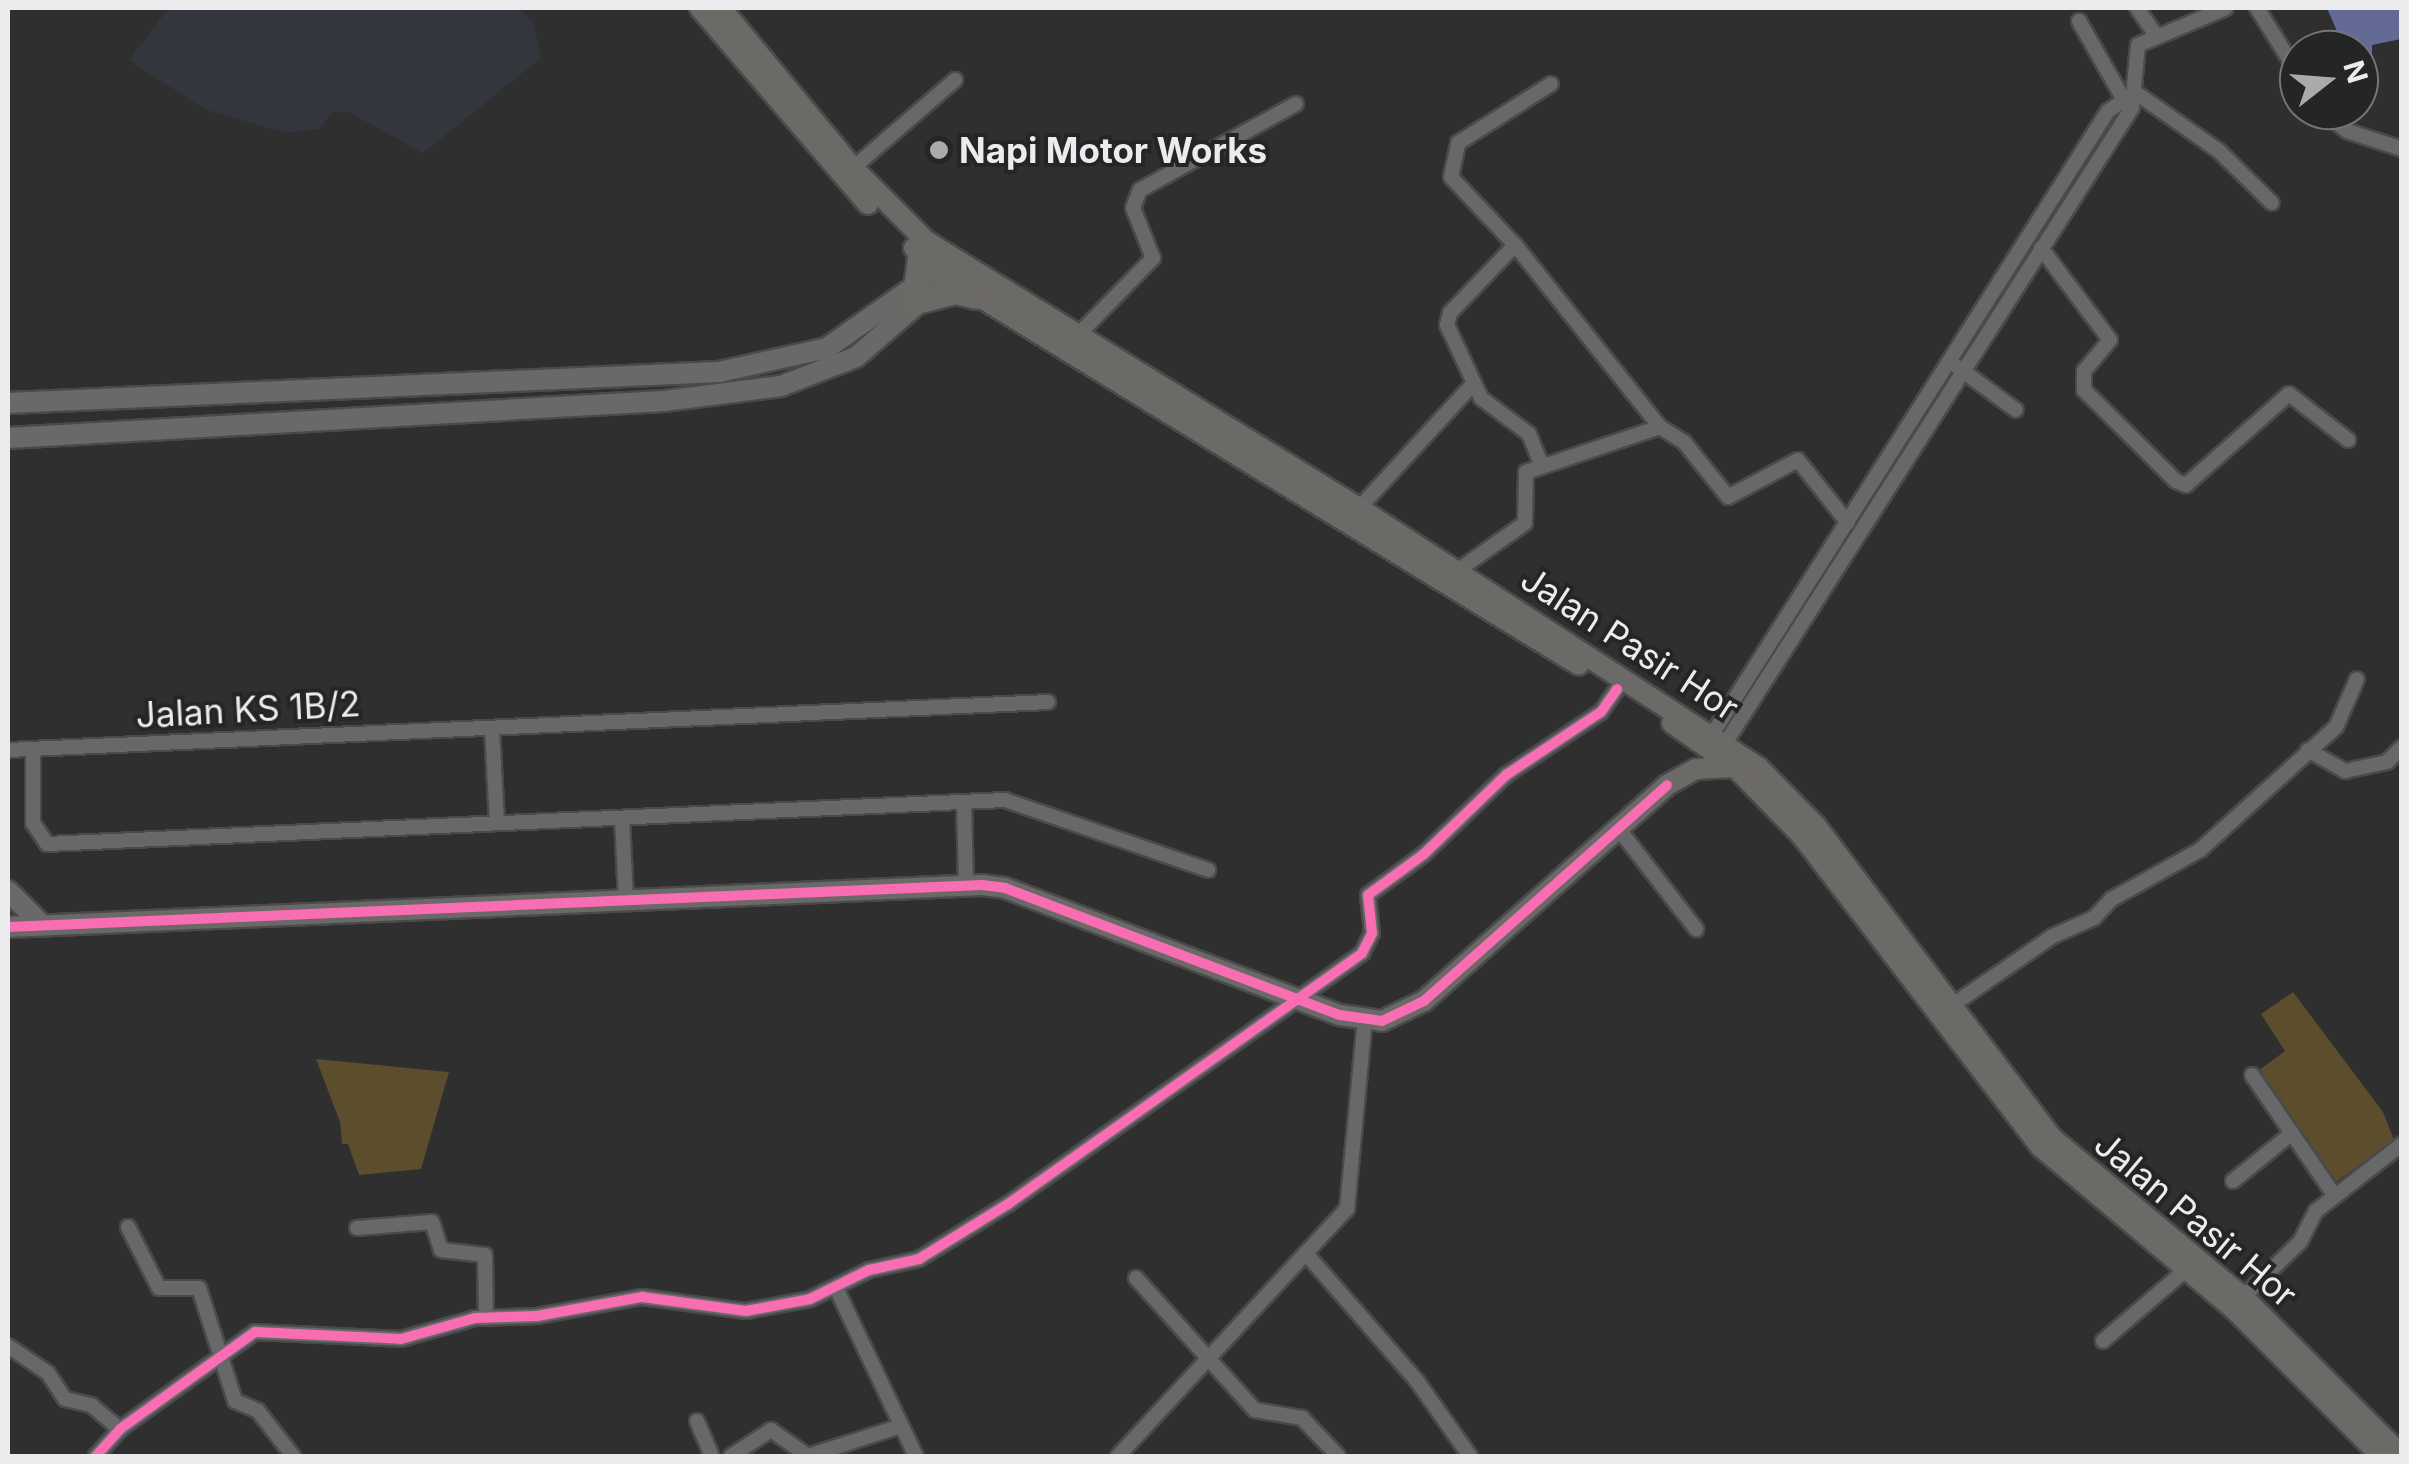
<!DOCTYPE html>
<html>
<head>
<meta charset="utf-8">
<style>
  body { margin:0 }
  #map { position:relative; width:2409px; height:1464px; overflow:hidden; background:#2f2f30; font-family:Inter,sans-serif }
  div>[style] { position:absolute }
  .built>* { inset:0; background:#34363e }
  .green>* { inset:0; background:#5c4d2d }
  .water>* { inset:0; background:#626a95 }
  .roads { filter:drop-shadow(2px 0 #4a4a4c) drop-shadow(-2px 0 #4a4a4c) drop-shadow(0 2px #4a4a4c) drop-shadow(0 -2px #4a4a4c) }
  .street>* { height:14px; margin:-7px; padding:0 7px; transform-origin:7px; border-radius:7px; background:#676869 }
  .secondary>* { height:20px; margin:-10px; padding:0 10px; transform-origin:10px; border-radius:10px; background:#6a6967 }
  .primary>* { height:20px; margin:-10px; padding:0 10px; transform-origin:10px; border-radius:10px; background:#6c6a66 }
  .cycleway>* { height:10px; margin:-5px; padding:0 5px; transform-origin:5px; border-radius:5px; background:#f96db3 }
  .dots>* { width:28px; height:28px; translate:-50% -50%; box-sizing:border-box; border:5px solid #242527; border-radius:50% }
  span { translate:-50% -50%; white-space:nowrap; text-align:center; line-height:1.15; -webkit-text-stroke:8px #242527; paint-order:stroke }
  .poi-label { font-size:35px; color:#ececee; font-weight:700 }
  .left { translate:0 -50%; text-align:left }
  .street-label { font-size:35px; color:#ececee }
  .frame { position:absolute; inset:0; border:10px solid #ececee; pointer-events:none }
  .north { position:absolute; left:2279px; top:30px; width:100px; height:100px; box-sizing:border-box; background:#242527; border:2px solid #747577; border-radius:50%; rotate:73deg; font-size:28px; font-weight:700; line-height:40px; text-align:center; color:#ececee }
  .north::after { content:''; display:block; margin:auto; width:35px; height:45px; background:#aaaaac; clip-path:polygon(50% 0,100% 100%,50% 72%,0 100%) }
</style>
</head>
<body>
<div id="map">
  <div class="built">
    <i style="clip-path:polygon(169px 8px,520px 8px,534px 24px,541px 58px,423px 153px,347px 111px,332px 113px,319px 129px,286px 133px,204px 109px,129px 60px)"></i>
  </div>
  <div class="green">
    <i style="clip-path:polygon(2293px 992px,2383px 1112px,2394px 1140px,2332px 1185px,2258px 1071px,2285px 1051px,2261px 1014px)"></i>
    <i style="clip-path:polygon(316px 1059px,449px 1072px,421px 1169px,359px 1175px,348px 1144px,342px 1144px,340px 1122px)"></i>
  </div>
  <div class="water">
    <i style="clip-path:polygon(2327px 8px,2401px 8px,2401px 39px,2372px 45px,2372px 65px,2359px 64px,2359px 50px,2345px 50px)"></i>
  </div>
  <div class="roads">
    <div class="street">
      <i style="left:2137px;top:8px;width:35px;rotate:55deg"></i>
      <i style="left:2257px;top:8px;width:79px;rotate:57.9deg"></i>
      <i style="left:2079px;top:21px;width:97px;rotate:60.3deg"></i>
      <i style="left:2139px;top:95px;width:98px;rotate:35deg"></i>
      <i style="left:2219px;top:151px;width:74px;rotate:44.5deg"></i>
      <i style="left:2321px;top:110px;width:33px;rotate:39deg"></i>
      <i style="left:2347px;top:131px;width:58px;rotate:18.1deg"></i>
      <i style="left:853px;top:168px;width:135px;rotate:-40.8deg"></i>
      <i style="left:1515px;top:245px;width:94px;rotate:133.7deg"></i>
      <i style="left:1450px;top:313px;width:12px;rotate:104deg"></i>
      <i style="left:1447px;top:325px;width:81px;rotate:65deg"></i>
      <i style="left:1481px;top:398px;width:60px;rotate:36.9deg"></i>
      <i style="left:1529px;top:434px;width:32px;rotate:68deg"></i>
      <i style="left:2041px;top:248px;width:115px;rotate:53.1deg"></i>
      <i style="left:2110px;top:340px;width:40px;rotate:130deg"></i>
      <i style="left:2084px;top:371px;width:19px;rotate:90deg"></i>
      <i style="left:2084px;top:390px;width:129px;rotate:44.7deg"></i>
      <i style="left:2176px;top:481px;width:11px;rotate:22deg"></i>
      <i style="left:2186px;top:485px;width:137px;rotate:-41.5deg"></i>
      <i style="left:2289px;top:394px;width:75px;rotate:37.9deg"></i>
      <i style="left:1075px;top:338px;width:112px;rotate:-45.7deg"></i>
      <i style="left:1153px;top:258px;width:54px;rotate:-111.8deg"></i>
      <i style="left:1133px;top:208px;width:19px;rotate:-69deg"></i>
      <i style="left:1140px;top:190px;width:178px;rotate:-28.9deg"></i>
      <i style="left:1956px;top:366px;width:74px;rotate:36.3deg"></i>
      <i style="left:1660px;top:427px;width:28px;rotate:32deg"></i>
      <i style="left:1684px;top:442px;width:70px;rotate:51.3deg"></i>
      <i style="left:1728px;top:497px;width:79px;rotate:-27.9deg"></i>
      <i style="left:1798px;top:460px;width:80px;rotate:51.6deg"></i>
      <i style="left:1359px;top:508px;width:167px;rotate:-47.4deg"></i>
      <i style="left:1457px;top:571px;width:83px;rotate:-35.2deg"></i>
      <i style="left:1525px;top:523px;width:51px;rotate:-88.9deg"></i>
      <i style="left:1526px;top:472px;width:141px;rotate:-18.6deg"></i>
      <i style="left:1660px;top:427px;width:233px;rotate:-128.5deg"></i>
      <i style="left:1515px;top:245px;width:93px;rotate:-133.3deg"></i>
      <i style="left:1451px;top:177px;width:35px;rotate:-78deg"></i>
      <i style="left:1458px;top:143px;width:110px;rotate:-32.4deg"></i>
      <i style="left:492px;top:728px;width:95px;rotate:87deg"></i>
      <i style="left:1713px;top:733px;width:653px;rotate:-57.58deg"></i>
      <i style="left:2063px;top:182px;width:84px;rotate:-57.6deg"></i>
      <i style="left:2108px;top:111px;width:17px;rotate:-33deg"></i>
      <i style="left:1726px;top:742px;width:753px;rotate:-57.37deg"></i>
      <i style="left:2132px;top:108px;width:63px;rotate:-84.6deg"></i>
      <i style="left:2138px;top:45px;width:95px;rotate:-22.8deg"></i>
      <i style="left:33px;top:749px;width:74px;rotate:90deg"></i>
      <i style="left:33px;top:823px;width:25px;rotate:56deg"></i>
      <i style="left:47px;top:844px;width:959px;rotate:-2.63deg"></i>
      <i style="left:1005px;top:800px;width:215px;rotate:19deg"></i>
      <i style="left:8px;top:750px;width:1041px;rotate:-2.64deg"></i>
      <i style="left:2308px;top:750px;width:43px;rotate:29.6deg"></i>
      <i style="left:2345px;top:771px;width:43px;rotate:-12.1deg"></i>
      <i style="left:2387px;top:762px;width:21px;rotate:-45deg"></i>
      <i style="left:964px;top:802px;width:83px;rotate:88.6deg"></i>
      <i style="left:622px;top:818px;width:82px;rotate:87.2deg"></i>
      <i style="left:1618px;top:828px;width:128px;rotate:52.3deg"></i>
      <i style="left:1951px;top:1006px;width:124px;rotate:-34.5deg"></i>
      <i style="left:2053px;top:936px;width:45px;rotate:-23.7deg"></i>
      <i style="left:2094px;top:918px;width:26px;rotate:-47deg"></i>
      <i style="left:2112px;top:899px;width:101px;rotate:-29.1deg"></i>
      <i style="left:2200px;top:850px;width:183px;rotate:-42.1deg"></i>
      <i style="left:2336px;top:727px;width:52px;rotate:-66.4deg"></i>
      <i style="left:2252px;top:1075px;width:147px;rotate:55.6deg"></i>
      <i style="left:2233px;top:1181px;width:76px;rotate:-39.1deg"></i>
      <i style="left:128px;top:1227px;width:68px;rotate:63.1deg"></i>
      <i style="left:159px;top:1288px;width:40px"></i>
      <i style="left:199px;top:1288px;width:119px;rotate:72.3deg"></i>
      <i style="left:235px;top:1401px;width:25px;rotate:23deg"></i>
      <i style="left:258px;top:1411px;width:57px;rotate:52.1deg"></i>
      <i style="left:357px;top:1228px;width:75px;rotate:-4.6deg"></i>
      <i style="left:432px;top:1222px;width:29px;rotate:72deg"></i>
      <i style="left:441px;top:1250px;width:44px;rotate:6.5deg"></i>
      <i style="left:485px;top:1255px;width:63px;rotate:89.1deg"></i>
      <i style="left:1308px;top:1256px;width:166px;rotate:48.9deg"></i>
      <i style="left:1417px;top:1381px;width:92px;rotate:54.8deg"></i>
      <i style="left:1136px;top:1278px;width:178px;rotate:48deg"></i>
      <i style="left:1255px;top:1410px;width:48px;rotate:9.7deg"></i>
      <i style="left:1302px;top:1418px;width:52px;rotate:46.5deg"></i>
      <i style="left:837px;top:1290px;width:184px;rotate:64.6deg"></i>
      <i style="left:2243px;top:1297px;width:79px;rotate:-44deg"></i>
      <i style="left:2300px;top:1242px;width:35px;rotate:-63deg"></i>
      <i style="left:2316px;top:1211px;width:109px;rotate:-37.9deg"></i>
      <i style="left:2103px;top:1341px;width:112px;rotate:-40.7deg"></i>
      <i style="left:8px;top:1346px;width:48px;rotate:34deg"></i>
      <i style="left:48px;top:1373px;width:31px;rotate:57deg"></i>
      <i style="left:65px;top:1399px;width:27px;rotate:13deg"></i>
      <i style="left:91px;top:1405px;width:38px;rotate:40deg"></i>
      <i style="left:697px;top:1421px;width:38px;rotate:67deg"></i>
      <i style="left:96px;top:1456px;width:36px;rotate:-48deg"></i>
      <i style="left:120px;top:1429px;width:166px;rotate:-35.7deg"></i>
      <i style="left:255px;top:1332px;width:146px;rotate:2.7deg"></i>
      <i style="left:401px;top:1339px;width:77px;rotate:-15.8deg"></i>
      <i style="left:475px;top:1318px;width:62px;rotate:-1.8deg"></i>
      <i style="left:537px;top:1316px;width:107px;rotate:-10.3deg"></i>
      <i style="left:642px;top:1297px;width:105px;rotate:7.7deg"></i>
      <i style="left:746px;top:1311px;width:65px;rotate:-10.6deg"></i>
      <i style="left:810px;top:1299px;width:66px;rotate:-26.2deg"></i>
      <i style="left:869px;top:1270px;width:51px;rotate:-12.4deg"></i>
      <i style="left:919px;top:1259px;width:105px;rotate:-31.7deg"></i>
      <i style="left:1008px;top:1204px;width:434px;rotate:-35.3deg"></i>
      <i style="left:1362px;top:953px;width:22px;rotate:-63deg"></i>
      <i style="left:1372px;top:933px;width:38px;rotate:-96deg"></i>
      <i style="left:1368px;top:895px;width:69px;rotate:-36.2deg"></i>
      <i style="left:1424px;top:854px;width:114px;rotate:-43.9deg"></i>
      <i style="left:1506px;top:775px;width:114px;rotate:-33.6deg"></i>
      <i style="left:1601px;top:712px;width:28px;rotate:-55deg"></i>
      <i style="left:731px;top:1456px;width:48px;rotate:-33deg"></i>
      <i style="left:771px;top:1430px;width:45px;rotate:35.1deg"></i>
      <i style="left:808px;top:1456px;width:98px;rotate:-17.9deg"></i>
      <i style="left:1118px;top:1456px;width:337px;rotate:-47.2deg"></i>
      <i style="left:1347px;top:1209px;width:190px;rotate:-84.6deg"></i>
    </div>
    <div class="secondary">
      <i style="left:8px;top:403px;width:712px;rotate:-2.5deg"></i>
      <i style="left:719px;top:372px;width:111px;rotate:-12.5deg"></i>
      <i style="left:827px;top:348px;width:123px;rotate:-35.1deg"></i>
      <i style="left:8px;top:438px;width:657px;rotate:-3.23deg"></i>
      <i style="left:664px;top:401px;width:118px;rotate:-7.3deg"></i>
      <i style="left:781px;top:386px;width:80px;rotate:-21.1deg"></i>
      <i style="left:856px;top:357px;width:124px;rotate:-40.8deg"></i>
      <i style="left:8px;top:891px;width:48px;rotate:45deg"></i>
      <i style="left:8px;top:927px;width:975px;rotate:-2.47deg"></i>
      <i style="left:982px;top:885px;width:23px;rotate:7deg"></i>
      <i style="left:1005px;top:888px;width:358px;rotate:20.8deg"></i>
      <i style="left:1340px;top:1015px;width:42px;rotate:8.1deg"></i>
      <i style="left:1382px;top:1021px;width:47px;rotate:-25.5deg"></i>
      <i style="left:1424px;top:1001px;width:325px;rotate:-41.6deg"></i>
    </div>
    <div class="primary">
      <i style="left:700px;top:8px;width:258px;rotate:49.4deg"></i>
      <i style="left:721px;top:8px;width:207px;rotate:50.5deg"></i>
      <i style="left:853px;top:168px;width:103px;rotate:45deg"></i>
      <i style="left:926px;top:241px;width:509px;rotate:31.66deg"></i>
      <i style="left:1359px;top:508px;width:476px;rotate:33deg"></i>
      <i style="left:1758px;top:767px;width:83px;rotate:45.5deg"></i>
      <i style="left:1816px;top:826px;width:391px;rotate:52.9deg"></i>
      <i style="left:2052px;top:1138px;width:249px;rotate:39.8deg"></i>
      <i style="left:2243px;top:1297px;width:225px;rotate:45deg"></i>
      <i style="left:914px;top:248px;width:86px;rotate:36.5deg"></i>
      <i style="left:983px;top:299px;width:699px;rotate:31.55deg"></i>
      <i style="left:914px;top:287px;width:34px;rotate:-82deg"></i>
      <i style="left:917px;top:304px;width:40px;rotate:-14.4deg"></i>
      <i style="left:956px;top:294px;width:21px;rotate:14deg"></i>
      <i style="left:1672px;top:723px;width:77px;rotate:34.9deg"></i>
      <i style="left:1735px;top:767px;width:98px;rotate:45.8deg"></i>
      <i style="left:1803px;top:837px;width:391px;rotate:52.5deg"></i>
      <i style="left:2041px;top:1147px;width:251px;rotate:40deg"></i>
      <i style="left:2233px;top:1308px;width:209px;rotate:45deg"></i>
      <i style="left:1667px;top:785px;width:33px;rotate:-29deg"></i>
      <i style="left:1696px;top:769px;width:39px;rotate:-3deg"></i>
    </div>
  </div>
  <div class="cycleway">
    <i style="left:8px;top:927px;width:975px;rotate:-2.47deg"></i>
    <i style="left:982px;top:885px;width:23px;rotate:7deg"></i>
    <i style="left:1005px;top:888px;width:358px;rotate:20.8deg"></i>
    <i style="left:1340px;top:1015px;width:42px;rotate:8.1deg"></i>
    <i style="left:1382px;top:1021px;width:47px;rotate:-25.5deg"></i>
    <i style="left:1424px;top:1001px;width:325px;rotate:-41.6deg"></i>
    <i style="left:96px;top:1456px;width:36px;rotate:-48deg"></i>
    <i style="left:120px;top:1429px;width:166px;rotate:-35.7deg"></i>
    <i style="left:255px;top:1332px;width:146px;rotate:2.7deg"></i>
    <i style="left:401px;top:1339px;width:77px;rotate:-15.8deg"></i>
    <i style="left:475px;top:1318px;width:62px;rotate:-1.8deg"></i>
    <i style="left:537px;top:1316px;width:107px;rotate:-10.3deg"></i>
    <i style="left:642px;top:1297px;width:105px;rotate:7.7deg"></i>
    <i style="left:746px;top:1311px;width:65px;rotate:-10.6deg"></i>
    <i style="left:810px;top:1299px;width:66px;rotate:-26.2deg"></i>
    <i style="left:869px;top:1270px;width:51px;rotate:-12.4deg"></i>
    <i style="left:919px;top:1259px;width:105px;rotate:-31.7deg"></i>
    <i style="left:1008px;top:1204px;width:434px;rotate:-35.3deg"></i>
    <i style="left:1362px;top:953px;width:22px;rotate:-63deg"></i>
    <i style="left:1372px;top:933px;width:38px;rotate:-96deg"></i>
    <i style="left:1368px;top:895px;width:69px;rotate:-36.2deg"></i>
    <i style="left:1424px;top:854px;width:114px;rotate:-43.9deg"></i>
    <i style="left:1506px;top:775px;width:114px;rotate:-33.6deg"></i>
    <i style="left:1601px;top:712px;width:28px;rotate:-55deg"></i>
  </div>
  <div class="dots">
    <i style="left:939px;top:150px;background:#aaaaac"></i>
  </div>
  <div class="poi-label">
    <span class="left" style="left:959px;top:150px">Napi Motor Works</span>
  </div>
  <div class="street-label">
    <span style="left:1630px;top:643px;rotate:33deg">Jalan Pasir Hor</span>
    <span style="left:248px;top:709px;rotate:-3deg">Jalan KS 1B/2</span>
    <span style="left:2196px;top:1219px;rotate:40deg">Jalan Pasir Hor</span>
  </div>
  <div class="frame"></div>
  <div class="north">N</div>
</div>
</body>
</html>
